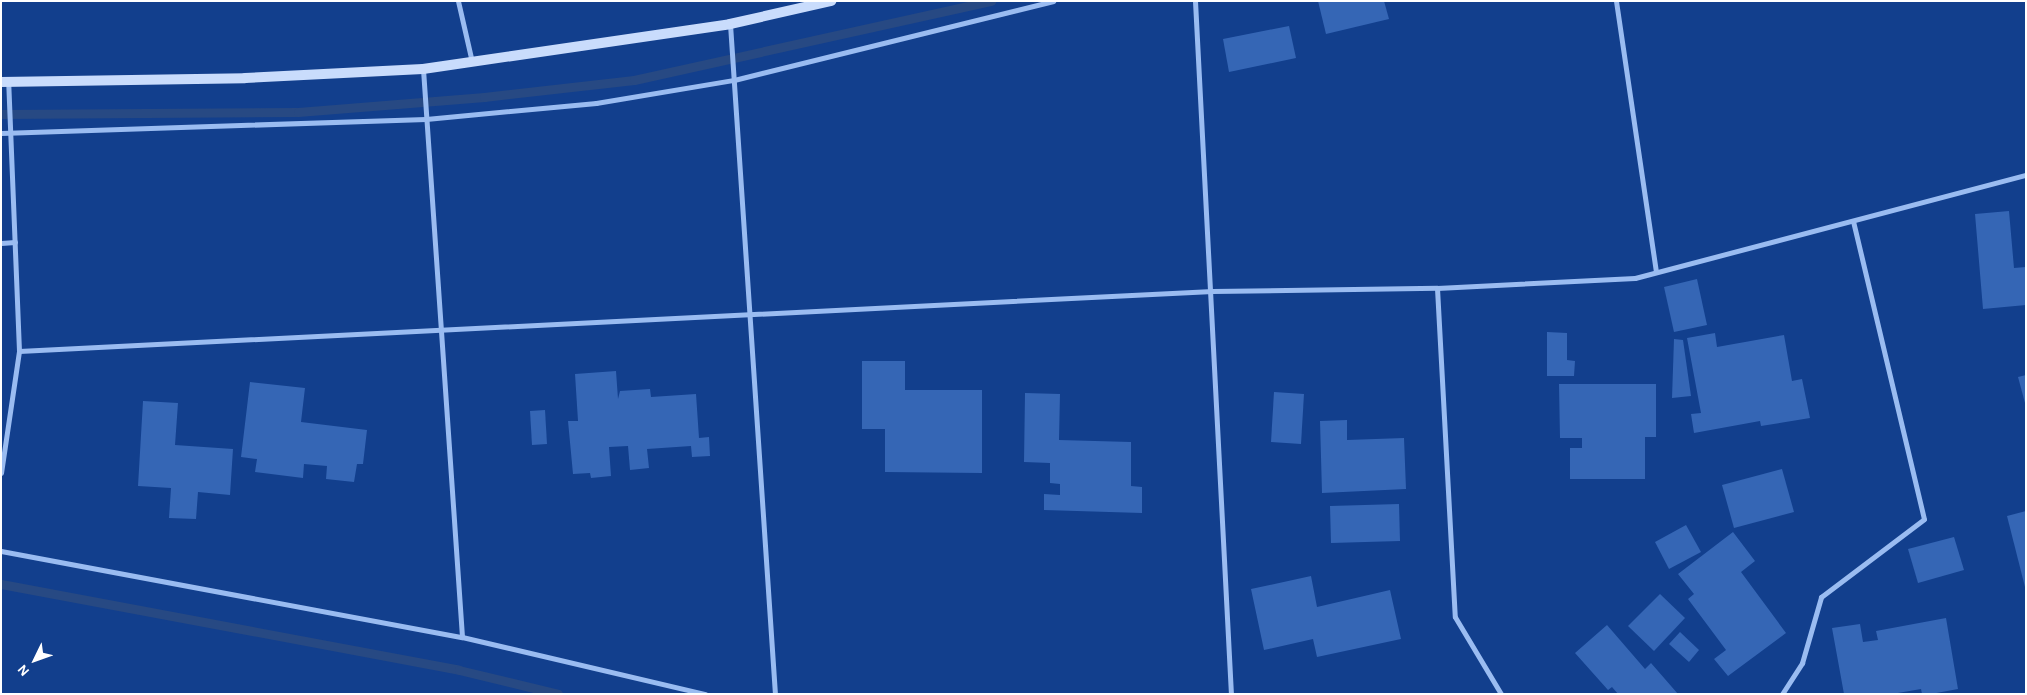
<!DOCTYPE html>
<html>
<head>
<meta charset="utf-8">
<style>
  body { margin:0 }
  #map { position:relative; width:2027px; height:695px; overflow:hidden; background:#123f8d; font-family:"Alegreya Sans",sans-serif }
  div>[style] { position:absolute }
  .stream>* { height:9px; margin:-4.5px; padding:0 4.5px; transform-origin:4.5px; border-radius:4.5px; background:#274983 }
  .building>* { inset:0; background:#3566b5 }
  .street>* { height:5px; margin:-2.5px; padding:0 2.5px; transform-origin:2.5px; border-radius:2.5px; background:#9abcf1 }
  .secondary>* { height:10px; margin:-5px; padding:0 5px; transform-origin:5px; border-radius:5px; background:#c9dcfc }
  span { translate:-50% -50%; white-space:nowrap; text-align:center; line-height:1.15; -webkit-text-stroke:4.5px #123f8d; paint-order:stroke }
  .frame { position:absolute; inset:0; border:2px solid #fff; pointer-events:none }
  .north { position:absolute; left:10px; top:635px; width:50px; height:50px; -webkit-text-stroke:4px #123f8d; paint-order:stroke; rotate:228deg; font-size:14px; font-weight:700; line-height:20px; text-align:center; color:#fff }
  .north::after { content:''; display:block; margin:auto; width:18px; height:22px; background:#fff; clip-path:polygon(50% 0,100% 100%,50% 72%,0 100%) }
</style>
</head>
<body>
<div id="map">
  <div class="stream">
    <i style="left:1px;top:114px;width:297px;rotate:-0.4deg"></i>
    <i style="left:298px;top:112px;width:187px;rotate:-4.6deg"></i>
    <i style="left:484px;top:97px;width:151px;rotate:-6.5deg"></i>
    <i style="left:634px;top:80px;width:366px;rotate:-12.5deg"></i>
    <i style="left:1px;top:584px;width:466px;rotate:10.6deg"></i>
    <i style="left:459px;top:670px;width:102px;rotate:13.6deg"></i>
  </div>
  <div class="building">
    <i style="clip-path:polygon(1318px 1px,1384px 1px,1389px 19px,1326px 34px)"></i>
    <i style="clip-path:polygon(1289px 26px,1296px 58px,1229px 72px,1223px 39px)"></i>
    <i style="clip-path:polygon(2009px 211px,2014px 268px,2026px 267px,2026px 305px,1983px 309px,1975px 214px)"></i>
    <i style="clip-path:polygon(1697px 279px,1707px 325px,1674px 332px,1664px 287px)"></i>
    <i style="clip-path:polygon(1547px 332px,1567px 333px,1567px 360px,1575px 361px,1574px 376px,1547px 376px)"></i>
    <i style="clip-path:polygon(1715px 333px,1717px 347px,1784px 335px,1792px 381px,1802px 379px,1810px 418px,1761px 426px,1760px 421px,1694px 433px,1691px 414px,1701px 413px,1687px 338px)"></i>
    <i style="clip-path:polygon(1674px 339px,1683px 340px,1691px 396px,1672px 398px)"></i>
    <i style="clip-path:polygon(862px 361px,905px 361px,905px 390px,982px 390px,982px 473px,885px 472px,885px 429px,862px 429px)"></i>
    <i style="clip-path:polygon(616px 371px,618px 399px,620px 391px,650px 389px,651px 397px,696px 394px,699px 438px,709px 437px,710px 456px,692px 457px,691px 446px,647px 449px,649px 468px,630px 470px,628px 446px,609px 447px,611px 476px,591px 478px,590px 473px,573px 474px,568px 421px,578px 421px,575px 374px)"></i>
    <i style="clip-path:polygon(2026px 375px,2026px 403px,2025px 403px,2018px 377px)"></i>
    <i style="clip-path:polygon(250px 382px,305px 388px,301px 422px,367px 430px,363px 464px,357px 464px,354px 482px,326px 479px,327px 466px,304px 464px,303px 478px,255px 472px,257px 459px,241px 457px)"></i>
    <i style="clip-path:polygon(1559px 384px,1656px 384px,1656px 437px,1645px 437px,1645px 479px,1570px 479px,1570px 448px,1582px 448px,1582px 438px,1560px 438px)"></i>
    <i style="clip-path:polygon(1274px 392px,1304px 394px,1301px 444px,1271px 442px)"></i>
    <i style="clip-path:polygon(1025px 393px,1060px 394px,1059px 440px,1131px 442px,1131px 486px,1142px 487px,1142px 513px,1044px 510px,1044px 494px,1060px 495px,1060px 484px,1050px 483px,1050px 463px,1024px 462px)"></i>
    <i style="clip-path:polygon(143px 401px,178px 403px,175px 445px,233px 449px,230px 495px,198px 492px,196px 519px,169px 518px,171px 488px,138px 486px)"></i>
    <i style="clip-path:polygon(545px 410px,547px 444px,532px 445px,530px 411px)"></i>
    <i style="clip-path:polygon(1347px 420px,1347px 440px,1404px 438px,1406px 489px,1322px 493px,1320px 421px)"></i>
    <i style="clip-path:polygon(1782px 469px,1794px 512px,1734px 528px,1722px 485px)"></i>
    <i style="clip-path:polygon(1399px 504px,1400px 541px,1331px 543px,1330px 506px)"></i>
    <i style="clip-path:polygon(2026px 511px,2026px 587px,2025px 587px,2007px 516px)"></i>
    <i style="clip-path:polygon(1686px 525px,1701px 552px,1669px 569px,1655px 542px)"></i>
    <i style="clip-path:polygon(1733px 532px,1755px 561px,1741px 572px,1786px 633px,1728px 676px,1714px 659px,1726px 650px,1688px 599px,1694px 594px,1678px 574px)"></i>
    <i style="clip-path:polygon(1954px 537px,1964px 570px,1918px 583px,1908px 549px)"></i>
    <i style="clip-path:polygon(1311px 576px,1317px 607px,1390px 590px,1401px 639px,1317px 657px,1313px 639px,1264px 650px,1251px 589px)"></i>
    <i style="clip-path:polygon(1660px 594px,1685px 618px,1654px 651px,1628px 626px)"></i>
    <i style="clip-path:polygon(1946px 618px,1958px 689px,1931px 694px,1922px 694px,1921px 689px,1892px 694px,1844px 694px,1832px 628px,1860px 624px,1863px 642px,1878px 640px,1876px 631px)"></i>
    <i style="clip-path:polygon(1607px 625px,1645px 669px,1651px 663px,1678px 694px,1618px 694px,1612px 687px,1608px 690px,1575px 653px)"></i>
    <i style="clip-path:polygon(1680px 632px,1699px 650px,1689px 662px,1669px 644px)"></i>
  </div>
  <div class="street">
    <i style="left:458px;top:1px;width:63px;rotate:77.1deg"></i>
    <i style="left:1195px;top:1px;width:694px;rotate:87.03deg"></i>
    <i style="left:1616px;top:1px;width:273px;rotate:81.6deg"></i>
    <i style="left:730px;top:24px;width:672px;rotate:86.16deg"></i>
    <i style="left:423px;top:69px;width:569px;rotate:86.07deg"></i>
    <i style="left:1px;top:133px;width:425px;rotate:-1.9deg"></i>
    <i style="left:426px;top:119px;width:171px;rotate:-5.4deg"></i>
    <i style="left:596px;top:103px;width:140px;rotate:-9.5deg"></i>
    <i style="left:734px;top:80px;width:329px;rotate:-13.9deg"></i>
    <i style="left:1px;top:243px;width:14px;rotate:-4deg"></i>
    <i style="left:1437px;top:288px;width:329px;rotate:86.9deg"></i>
    <i style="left:1455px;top:617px;width:90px;rotate:59.1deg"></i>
    <i style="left:19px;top:351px;width:1195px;rotate:-2.88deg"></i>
    <i style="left:1212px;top:291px;width:225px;rotate:-0.8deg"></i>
    <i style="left:1437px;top:288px;width:198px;rotate:-2.9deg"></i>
    <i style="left:1635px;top:278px;width:404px;rotate:-14.8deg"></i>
    <i style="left:1px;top:473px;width:123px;rotate:-81.6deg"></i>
    <i style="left:19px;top:351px;width:269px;rotate:-92.3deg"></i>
    <i style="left:1px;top:551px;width:469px;rotate:10.6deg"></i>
    <i style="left:462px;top:637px;width:250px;rotate:13.2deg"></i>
    <i style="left:1782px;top:694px;width:37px;rotate:-57deg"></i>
    <i style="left:1802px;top:663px;width:69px;rotate:-73.9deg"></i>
    <i style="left:1821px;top:597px;width:129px;rotate:-37.1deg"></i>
    <i style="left:1924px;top:519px;width:306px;rotate:-103.4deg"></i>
  </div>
  <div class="secondary">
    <i style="left:1px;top:82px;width:244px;rotate:-0.9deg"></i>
    <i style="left:245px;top:78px;width:178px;rotate:-2.9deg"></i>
    <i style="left:423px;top:69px;width:310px;rotate:-8.3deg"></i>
    <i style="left:730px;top:24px;width:104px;rotate:-12.8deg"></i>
  </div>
  <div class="frame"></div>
  <div class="north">N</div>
</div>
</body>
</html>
